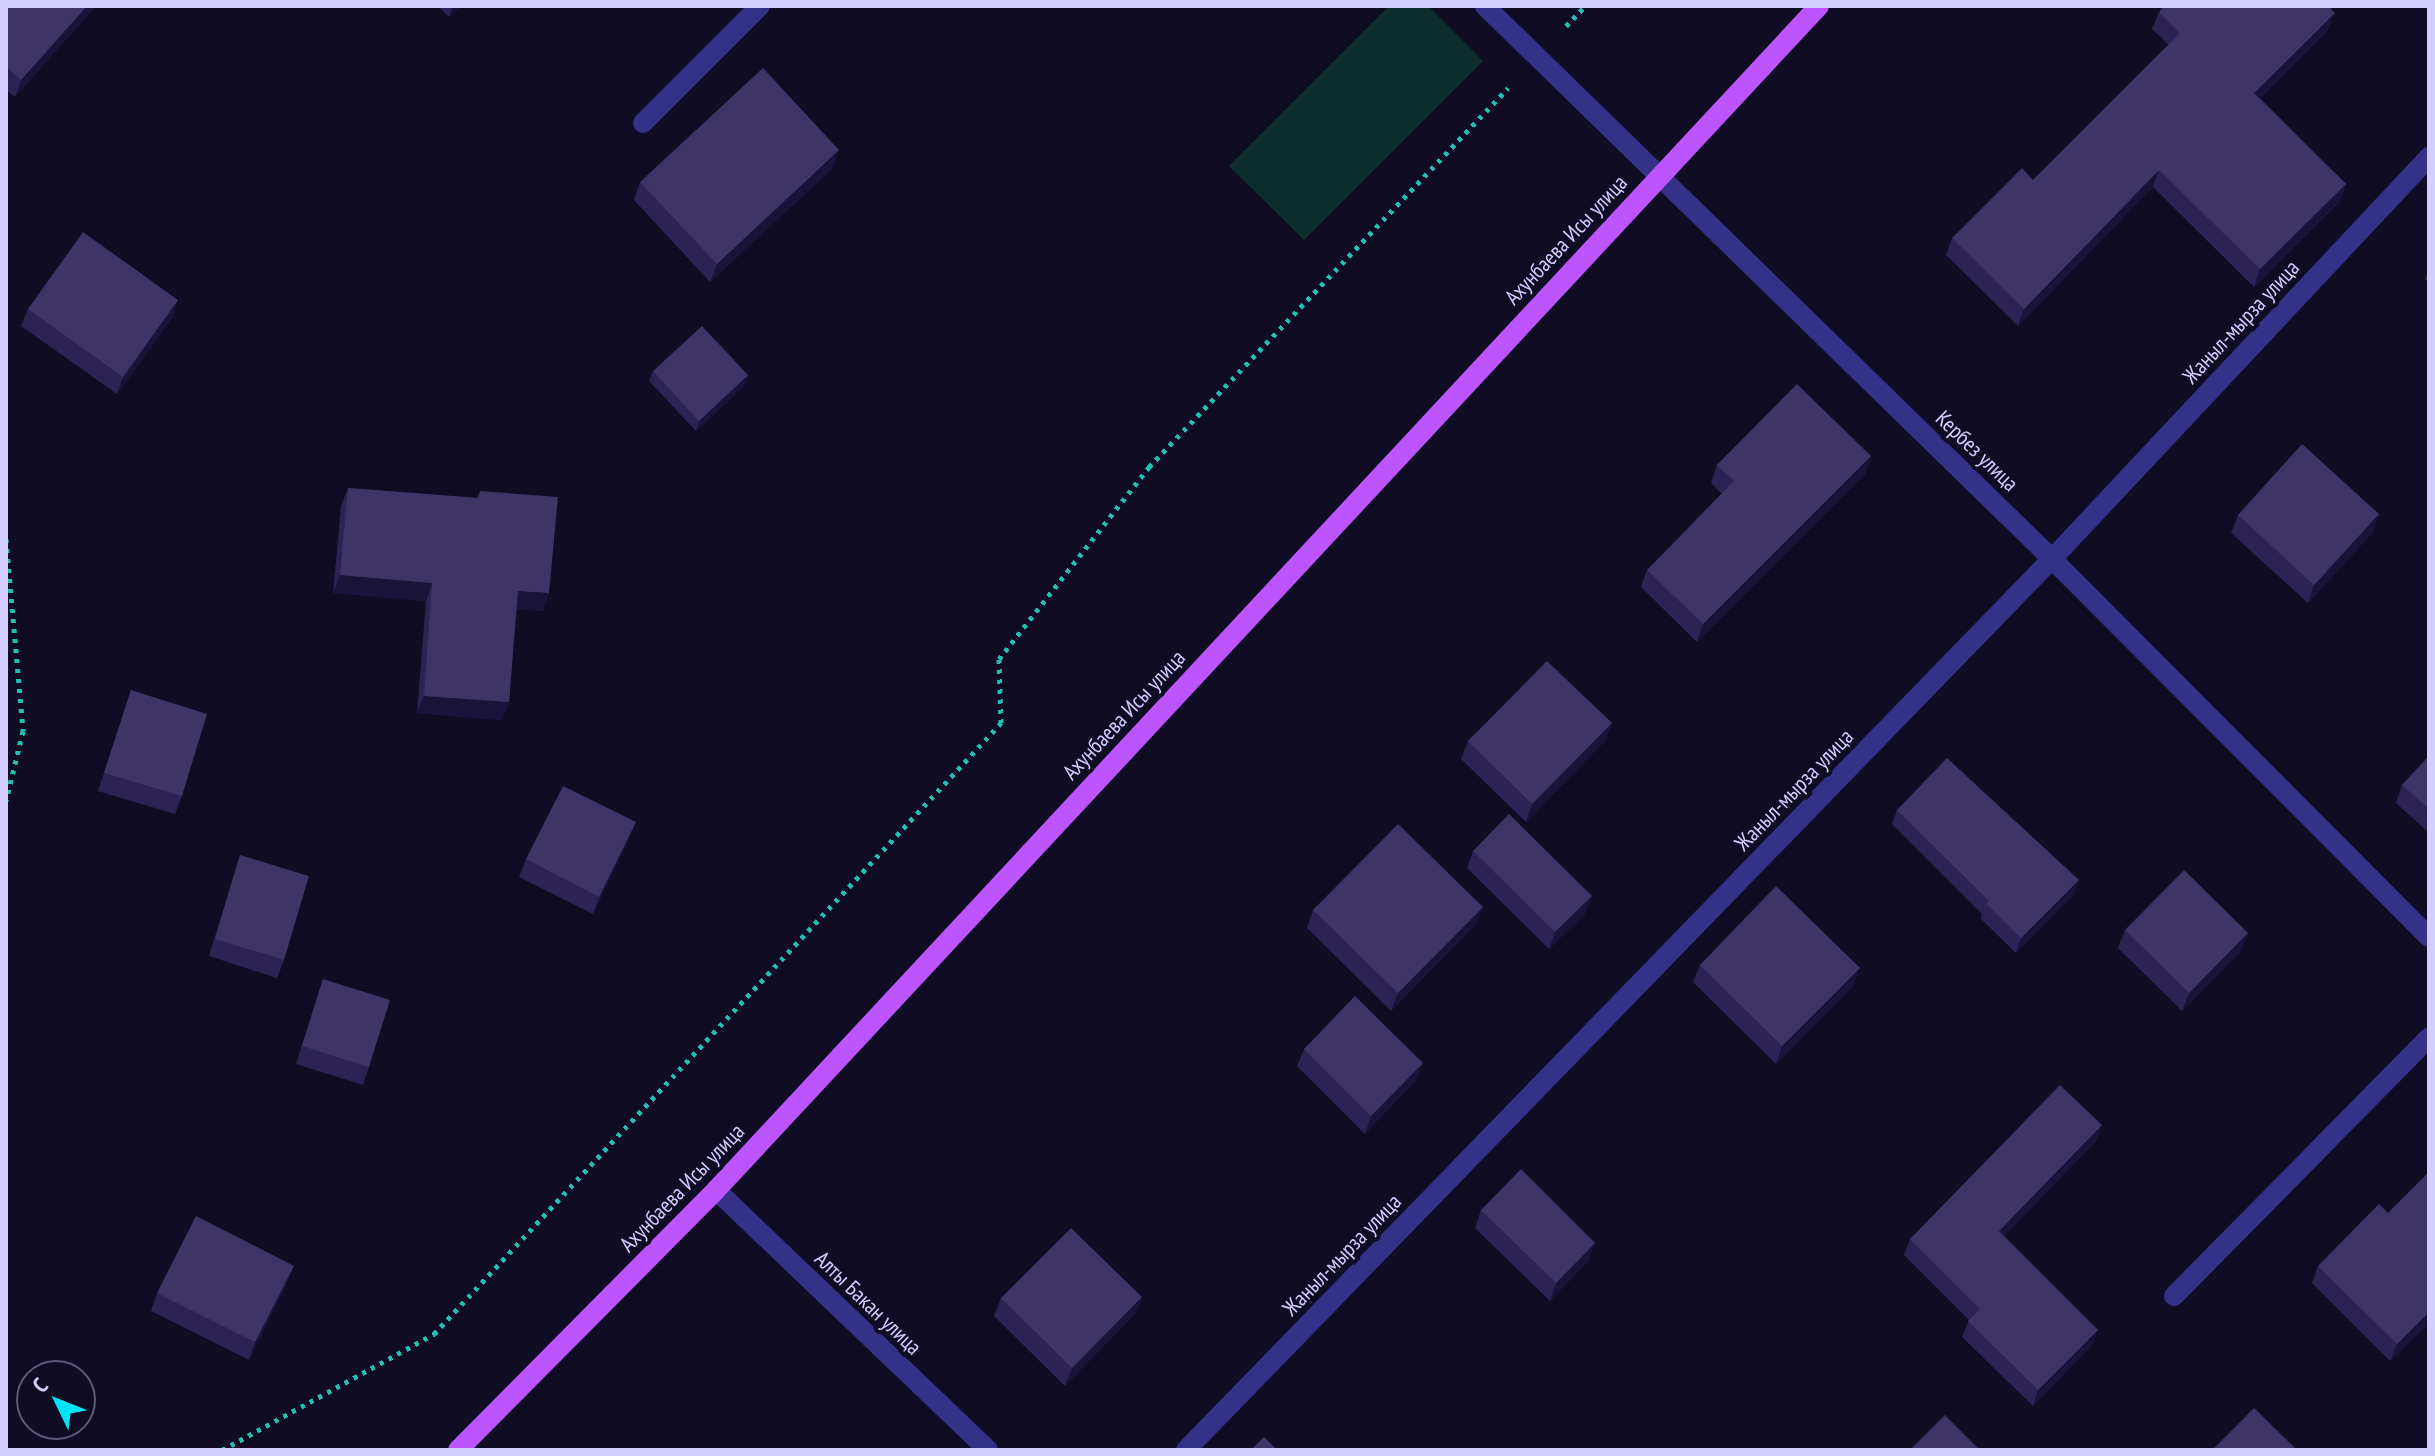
<!DOCTYPE html>
<html>
<head>
<meta charset="utf-8">
<style>
  body { margin:0 }
  #map { position:relative; width:2435px; height:1456px; overflow:hidden; background:#0f0c24; font-family:"PT Sans Narrow",sans-serif }
  div>[style] { position:absolute }
  .green>* { inset:0; background:#0e2e2d }
  .path>* { height:5px; margin-top:-2.5px; transform-origin:0; background:repeating-linear-gradient(90deg,#22bfb3 0 4px,transparent 0 10px) }
  .street>* { height:20px; margin:-10px; padding:0 10px; transform-origin:10px; border-radius:10px; background:#343288 }
  .primary>* { height:20px; margin:-10px; padding:0 10px; transform-origin:10px; border-radius:10px; background:#bd55ff }
  .wall>* { inset:0; background:#2c2354 }
  .shaded-wall>* { inset:0; background:#191239 }
  .building>* { inset:0; background:#3e3566 }
  span { translate:-50% -50%; white-space:nowrap; text-align:center; line-height:1.15; -webkit-text-stroke:8px #0f0c24; paint-order:stroke }
  .street-label { font-size:22px; color:#d3ceff }
  .frame { position:absolute; inset:0; border:8px solid #d3ceff; pointer-events:none }
  .north { position:absolute; left:16px; top:1360px; width:80px; height:80px; box-sizing:border-box; background:#0f0c24; border:2px solid #5d5a7c; border-radius:50%; rotate:313deg; font-size:22px; font-weight:700; line-height:32px; text-align:center; color:#d3ceff }
  .north::after { content:''; display:block; margin:auto; width:28px; height:36px; background:#00e4f9; clip-path:polygon(50% 0,100% 100%,50% 72%,0 100%) }
</style>
</head>
<body>
<div id="map">
  <div class="green">
    <i style="clip-path:polygon(1389px 6px,1428px 6px,1483px 61px,1304px 240px,1229px 166px)"></i>
  </div>
  <div class="path">
    <i style="left:1566px;top:26px;width:28px;rotate:-46deg"></i>
    <i style="left:6px;top:539px;width:193px;rotate:84.9deg"></i>
    <i style="left:23px;top:731px;width:72px;rotate:103.7deg"></i>
    <i style="left:222px;top:1450px;width:242px;rotate:-28.7deg"></i>
    <i style="left:434px;top:1334px;width:834px;rotate:-47.14deg"></i>
    <i style="left:1001px;top:723px;width:64px;rotate:-91.8deg"></i>
    <i style="left:999px;top:659px;width:244px;rotate:-52deg"></i>
    <i style="left:1149px;top:467px;width:522px;rotate:-46.55deg"></i>
  </div>
  <div class="street">
    <i style="left:1485px;top:6px;width:792px;rotate:44.28deg"></i>
    <i style="left:2052px;top:559px;width:534px;rotate:45.08deg"></i>
    <i style="left:643px;top:123px;width:165px;rotate:-45deg"></i>
    <i style="left:716px;top:1190px;width:376px;rotate:43.7deg"></i>
    <i style="left:2174px;top:1296px;width:363px;rotate:-45.4deg"></i>
    <i style="left:1186px;top:1450px;width:1243px;rotate:-45.82deg"></i>
    <i style="left:2052px;top:559px;width:551px;rotate:-46.84deg"></i>
  </div>
  <div class="primary">
    <i style="left:458px;top:1450px;width:366px;rotate:-45.2deg"></i>
    <i style="left:716px;top:1190px;width:1618px;rotate:-47.03deg"></i>
  </div>
  <div class="wall">
    <i style="clip-path:polygon(6px 6px,96px 6px,15px 97px,6px 90px)"></i>
    <i style="clip-path:polygon(438px 6px,461px 6px,449px 17px)"></i>
    <i style="clip-path:polygon(2159px 12px,2328px 30px,2260px 98px,2346px 184px,2340px 201px,2254px 287px,2153px 187px,2018px 326px,1946px 255px,1952px 238px,2033px 180px,2169px 45px,2152px 29px)"></i>
    <i style="clip-path:polygon(833px 168px,710px 282px,634px 200px,640px 182px)"></i>
    <i style="clip-path:polygon(2429px 270px,2429px 282px,2425px 279px)"></i>
    <i style="clip-path:polygon(178px 300px,172px 318px,117px 394px,21px 326px,28px 309px)"></i>
    <i style="clip-path:polygon(653px 371px,748px 375px,745px 385px,696px 431px,649px 381px)"></i>
    <i style="clip-path:polygon(1871px 456px,1865px 474px,1697px 642px,1641px 587px,1647px 570px,1722px 494px,1711px 483px,1717px 465px)"></i>
    <i style="clip-path:polygon(348px 488px,477px 498px,480px 491px,543px 611px,516px 609px,509px 702px,502px 720px,417px 713px,426px 601px,333px 593px,341px 506px)"></i>
    <i style="clip-path:polygon(2379px 514px,2373px 532px,2308px 603px,2231px 533px,2238px 515px)"></i>
    <i style="clip-path:polygon(131px 690px,182px 796px,175px 814px,98px 791px)"></i>
    <i style="clip-path:polygon(1612px 723px,1605px 741px,1526px 822px,1461px 759px,1468px 741px)"></i>
    <i style="clip-path:polygon(2429px 756px,2429px 833px,2396px 803px,2402px 785px)"></i>
    <i style="clip-path:polygon(1897px 810px,2074px 894px,2016px 953px,1981px 919px,1982px 914px,1892px 824px)"></i>
    <i style="clip-path:polygon(629px 839px,593px 914px,519px 877px,526px 859px)"></i>
    <i style="clip-path:polygon(1473px 851px,1585px 914px,1549px 949px,1467px 868px)"></i>
    <i style="clip-path:polygon(240px 855px,284px 960px,277px 978px,209px 956px)"></i>
    <i style="clip-path:polygon(1483px 907px,1476px 924px,1391px 1011px,1307px 928px,1313px 910px)"></i>
    <i style="clip-path:polygon(2125px 930px,2241px 951px,2182px 1011px,2118px 948px)"></i>
    <i style="clip-path:polygon(1700px 965px,1853px 986px,1776px 1064px,1693px 982px)"></i>
    <i style="clip-path:polygon(323px 979px,369px 1067px,363px 1085px,296px 1064px)"></i>
    <i style="clip-path:polygon(1304px 1049px,1416px 1080px,1365px 1134px,1297px 1066px)"></i>
    <i style="clip-path:polygon(2102px 1125px,2096px 1141px,2004px 1236px,2092px 1345px,2033px 1406px,1962px 1337px,1969px 1320px,1904px 1255px,1910px 1239px)"></i>
    <i style="clip-path:polygon(2429px 1172px,2429px 1323px,2390px 1361px,2312px 1283px,2318px 1266px,2388px 1213px)"></i>
    <i style="clip-path:polygon(1481px 1210px,1595px 1243px,1588px 1261px,1550px 1301px,1475px 1228px)"></i>
    <i style="clip-path:polygon(287px 1283px,249px 1360px,151px 1311px,157px 1293px)"></i>
    <i style="clip-path:polygon(1142px 1297px,1135px 1314px,1065px 1386px,994px 1316px,1001px 1298px)"></i>
  </div>
  <div class="shaded-wall">
    <i style="clip-path:polygon(87px 6px,96px 6px,15px 97px,21px 80px)"></i>
    <i style="clip-path:polygon(453px 6px,461px 6px,449px 17px)"></i>
    <i style="clip-path:polygon(2335px 13px,2328px 30px,2248px 110px,2254px 93px)"></i>
    <i style="clip-path:polygon(839px 150px,833px 168px,710px 282px,717px 264px)"></i>
    <i style="clip-path:polygon(2159px 170px,2153px 187px,2018px 326px,2024px 309px)"></i>
    <i style="clip-path:polygon(2346px 184px,2340px 201px,2254px 287px,2260px 269px)"></i>
    <i style="clip-path:polygon(178px 300px,172px 318px,117px 394px,123px 377px)"></i>
    <i style="clip-path:polygon(748px 375px,745px 385px,696px 431px,699px 421px)"></i>
    <i style="clip-path:polygon(1871px 456px,1865px 474px,1697px 642px,1703px 624px)"></i>
    <i style="clip-path:polygon(2379px 514px,2373px 532px,2308px 603px,2314px 585px)"></i>
    <i style="clip-path:polygon(340px 575px,432px 583px,426px 601px,333px 593px)"></i>
    <i style="clip-path:polygon(518px 591px,549px 593px,543px 611px,511px 609px)"></i>
    <i style="clip-path:polygon(424px 696px,509px 702px,502px 720px,417px 713px)"></i>
    <i style="clip-path:polygon(1612px 723px,1605px 741px,1526px 822px,1532px 804px)"></i>
    <i style="clip-path:polygon(636px 822px,629px 839px,593px 914px,599px 897px)"></i>
    <i style="clip-path:polygon(2079px 880px,2074px 894px,2016px 953px,2021px 938px)"></i>
    <i style="clip-path:polygon(1592px 896px,1585px 914px,1549px 949px,1555px 932px)"></i>
    <i style="clip-path:polygon(1483px 907px,1476px 924px,1391px 1011px,1398px 993px)"></i>
    <i style="clip-path:polygon(2248px 933px,2241px 951px,2182px 1011px,2189px 993px)"></i>
    <i style="clip-path:polygon(1860px 968px,1853px 986px,1776px 1064px,1782px 1046px)"></i>
    <i style="clip-path:polygon(1423px 1063px,1416px 1080px,1365px 1134px,1371px 1116px)"></i>
    <i style="clip-path:polygon(2102px 1125px,2096px 1141px,1993px 1247px,1999px 1231px)"></i>
    <i style="clip-path:polygon(1595px 1243px,1588px 1261px,1550px 1301px,1556px 1283px)"></i>
    <i style="clip-path:polygon(294px 1266px,287px 1283px,249px 1360px,255px 1342px)"></i>
    <i style="clip-path:polygon(1142px 1297px,1135px 1314px,1065px 1386px,1072px 1368px)"></i>
    <i style="clip-path:polygon(2429px 1312px,2429px 1323px,2390px 1361px,2397px 1344px)"></i>
    <i style="clip-path:polygon(2098px 1330px,2092px 1345px,2033px 1406px,2038px 1390px)"></i>
  </div>
  <div class="building">
    <i style="clip-path:polygon(6px 6px,87px 6px,21px 80px,6px 66px)"></i>
    <i style="clip-path:polygon(2164px 6px,2328px 6px,2335px 13px,2254px 93px,2346px 184px,2260px 269px,2159px 170px,2024px 309px,1952px 238px,2022px 168px,2033px 180px,2180px 33px,2159px 12px)"></i>
    <i style="clip-path:polygon(763px 68px,839px 150px,717px 264px,640px 182px)"></i>
    <i style="clip-path:polygon(83px 232px,178px 300px,123px 377px,28px 309px)"></i>
    <i style="clip-path:polygon(702px 326px,748px 375px,699px 421px,653px 371px)"></i>
    <i style="clip-path:polygon(1797px 384px,1871px 456px,1703px 624px,1647px 570px,1734px 481px,1717px 465px)"></i>
    <i style="clip-path:polygon(2302px 444px,2379px 514px,2314px 585px,2238px 515px)"></i>
    <i style="clip-path:polygon(348px 488px,479px 498px,480px 491px,558px 497px,549px 593px,518px 591px,509px 702px,424px 696px,432px 583px,340px 575px)"></i>
    <i style="clip-path:polygon(1547px 661px,1612px 723px,1532px 804px,1468px 741px)"></i>
    <i style="clip-path:polygon(131px 690px,207px 714px,182px 796px,104px 773px)"></i>
    <i style="clip-path:polygon(2429px 756px,2429px 809px,2402px 785px)"></i>
    <i style="clip-path:polygon(1947px 758px,2079px 880px,2021px 938px,1986px 904px,1989px 901px,1897px 810px)"></i>
    <i style="clip-path:polygon(563px 786px,636px 822px,599px 897px,526px 859px)"></i>
    <i style="clip-path:polygon(1509px 814px,1592px 896px,1555px 932px,1473px 851px)"></i>
    <i style="clip-path:polygon(1398px 824px,1483px 907px,1398px 993px,1313px 910px)"></i>
    <i style="clip-path:polygon(240px 855px,309px 876px,284px 960px,215px 939px)"></i>
    <i style="clip-path:polygon(2184px 870px,2248px 933px,2189px 993px,2125px 930px)"></i>
    <i style="clip-path:polygon(1776px 886px,1860px 968px,1782px 1046px,1700px 965px)"></i>
    <i style="clip-path:polygon(323px 979px,390px 1000px,369px 1067px,302px 1046px)"></i>
    <i style="clip-path:polygon(1355px 996px,1423px 1063px,1371px 1116px,1304px 1049px)"></i>
    <i style="clip-path:polygon(2060px 1085px,2102px 1125px,1999px 1231px,2098px 1330px,2038px 1390px,1968px 1321px,1980px 1309px,1910px 1239px)"></i>
    <i style="clip-path:polygon(1521px 1169px,1595px 1243px,1556px 1283px,1481px 1210px)"></i>
    <i style="clip-path:polygon(2429px 1172px,2429px 1312px,2397px 1344px,2318px 1266px,2379px 1204px,2388px 1213px)"></i>
    <i style="clip-path:polygon(196px 1216px,294px 1266px,255px 1342px,157px 1293px)"></i>
    <i style="clip-path:polygon(1071px 1228px,1142px 1297px,1072px 1368px,1001px 1298px)"></i>
    <i style="clip-path:polygon(2254px 1408px,2297px 1450px,2212px 1450px)"></i>
    <i style="clip-path:polygon(1945px 1415px,1980px 1450px,1910px 1450px)"></i>
    <i style="clip-path:polygon(1264px 1437px,1277px 1450px,1251px 1450px)"></i>
  </div>
  <div class="street-label">
    <span style="left:1566px;top:240px;rotate:-47deg">Ахунбаева Исы улица</span>
    <span style="left:2241px;top:322px;rotate:-47deg">Жаныл-мырза улица</span>
    <span style="left:1977px;top:451px;rotate:44deg">Кербез улица</span>
    <span style="left:1124px;top:715px;rotate:-47deg">Ахунбаева Исы улица</span>
    <span style="left:1794px;top:790px;rotate:-46deg">Жаныл-мырза улица</span>
    <span style="left:682px;top:1188px;rotate:-46deg">Ахунбаева Исы улица</span>
    <span style="left:1342px;top:1255px;rotate:-46deg">Жаныл-мырза улица</span>
    <span style="left:868px;top:1303px;rotate:44deg">Алты Бакан улица</span>
  </div>
  <div class="frame"></div>
  <div class="north">С</div>
</div>
</body>
</html>
